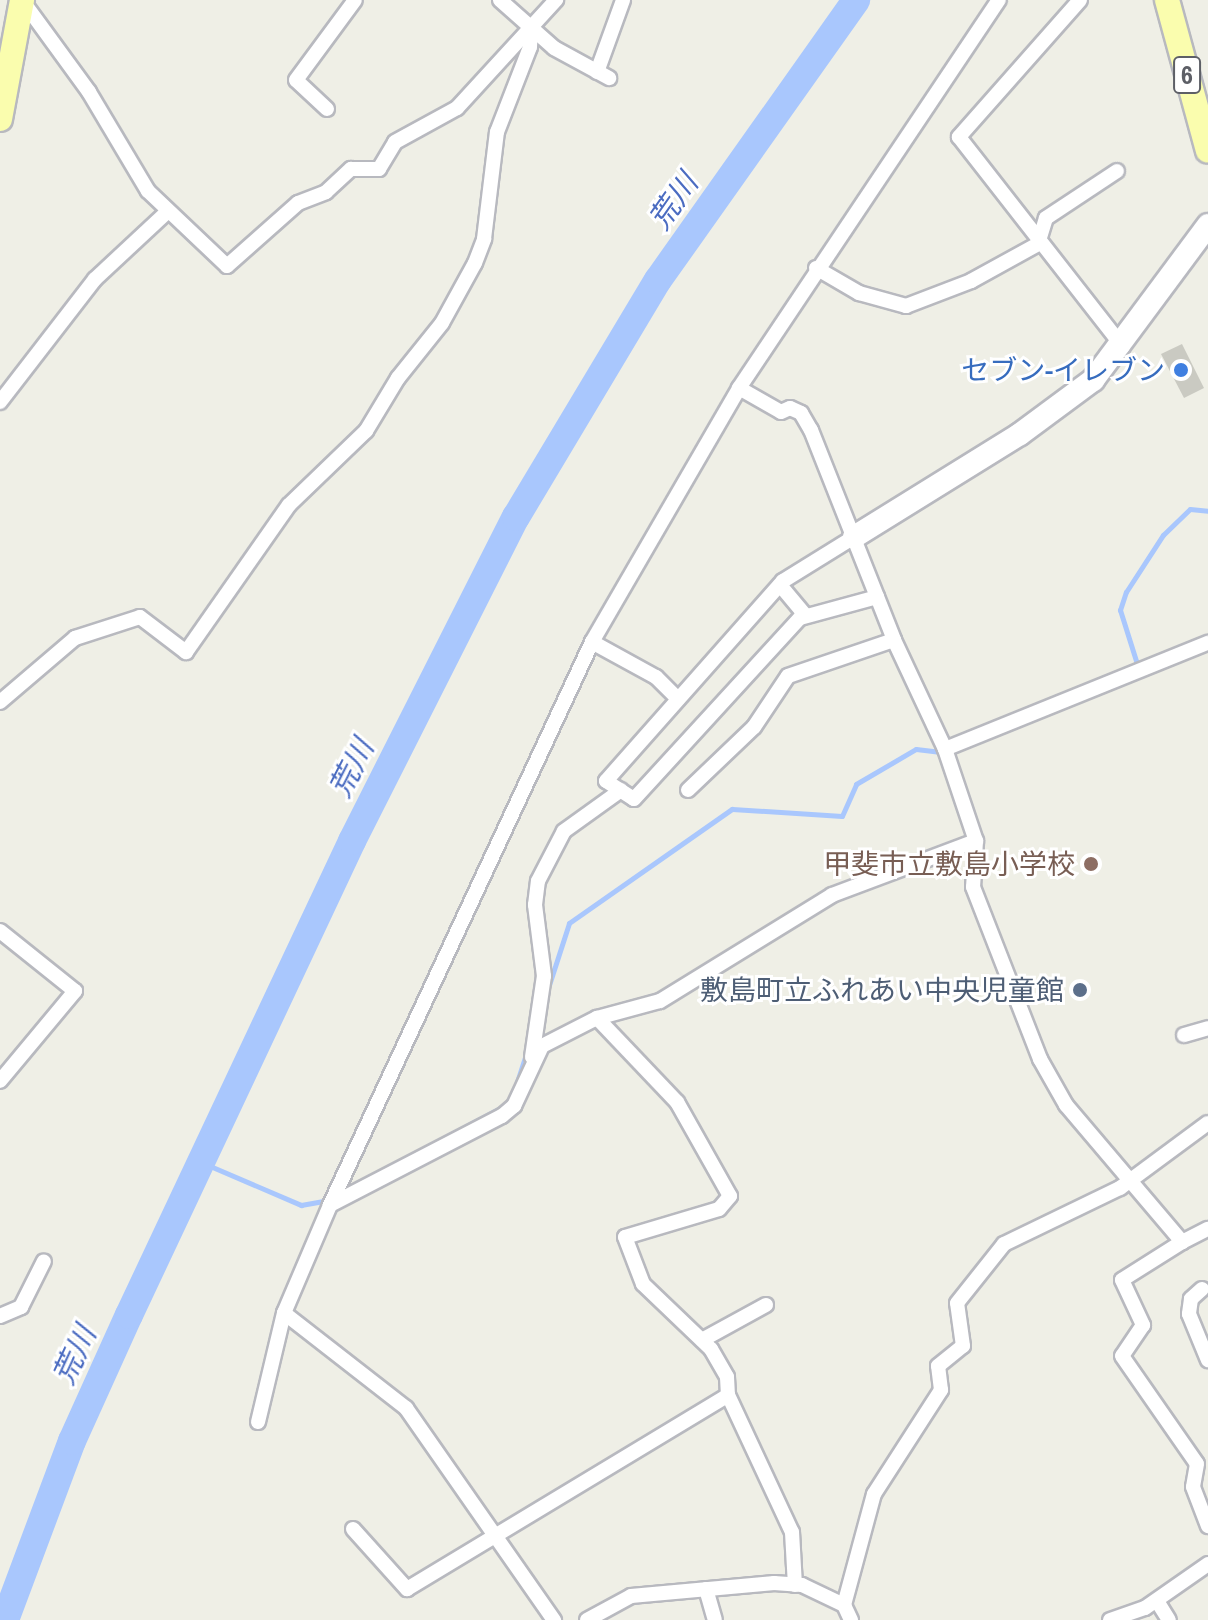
<!DOCTYPE html>
<html>
<head>
<meta charset="utf-8">
<style>
  body { margin:0 }
  #map { position:relative; width:1208px; height:1620px; overflow:hidden; background:#efefe6; font-family:"Archivo Narrow","Noto Sans JP",sans-serif }
  div>[style] { position:absolute }
  .stream>* { height:5px; margin:-2.5px; padding:0 2.5px; transform-origin:2.5px; border-radius:2.5px; background:#a9c7fd }
  .river>* { height:28px; margin:-14px; padding:0 14px; transform-origin:14px; border-radius:14px; background:#a9c7fd }
  .building>* { inset:0; background:#cacac2 }
  .roads { filter:drop-shadow(2px 0 #b8b9bf) drop-shadow(-2px 0 #b8b9bf) drop-shadow(0 2px #b8b9bf) drop-shadow(0 -2px #b8b9bf) }
  .street>* { height:14px; margin:-7px; padding:0 7px; transform-origin:7px; border-radius:7px; background:#fff }
  .secondary>* { height:22px; margin:-11px; padding:0 11px; transform-origin:11px; border-radius:11px; background:#fff }
  .primary>* { height:24px; margin:-12px; padding:0 12px; transform-origin:12px; border-radius:12px; background:#fafdae }
  .dots>* { width:22px; height:22px; translate:-50% -50%; box-sizing:border-box; border:4px solid #fff; border-radius:50% }
  span { translate:-50% -50%; white-space:nowrap; text-align:center; line-height:1.15; -webkit-text-stroke:6px #fff; paint-order:stroke }
  .shield-label span { padding:2px 6px; background:#fff; border:2px solid; border-radius:6px; -webkit-text-stroke-width:0 }
  .shield-label { font-size:26px; color:#5d5f66; font-weight:700 }
  .shop-label { font-size:28px; color:#366cbe }
  .right { translate:-100% -50%; text-align:right }
  .education-label { font-size:28px; color:#785e54 }
  .service-label { font-size:28px; color:#4e5e75 }
  .water-label { font-size:30px; color:#4b6cc1; font-style:italic }
</style>
</head>
<body>
<div id="map">
  <div class="stream">
    <i style="left:1138px;top:667px;width:60px;rotate:-107.5deg"></i>
    <i style="left:1120px;top:610px;width:19px;rotate:-72deg"></i>
    <i style="left:1126px;top:592px;width:68px;rotate:-57deg"></i>
    <i style="left:1163px;top:535px;width:37px;rotate:-44deg"></i>
    <i style="left:1190px;top:509px;width:18px;rotate:6deg"></i>
    <i style="left:549px;top:985px;width:65px;rotate:-72.1deg"></i>
    <i style="left:569px;top:923px;width:199px;rotate:-35deg"></i>
    <i style="left:732px;top:809px;width:110px;rotate:3.6deg"></i>
    <i style="left:842px;top:816px;width:35px;rotate:-66deg"></i>
    <i style="left:856px;top:784px;width:69px;rotate:-30.3deg"></i>
    <i style="left:916px;top:749px;width:25px;rotate:7deg"></i>
    <i style="left:515px;top:1088px;width:38px;rotate:-72deg"></i>
    <i style="left:203px;top:1163px;width:107px;rotate:23.2deg"></i>
    <i style="left:301px;top:1205px;width:27px;rotate:-10deg"></i>
    <i style="left:372px;top:1176px;width:149px;rotate:-27.9deg"></i>
  </div>
  <div class="river">
    <i style="left:5px;top:1620px;width:191px;rotate:-69.5deg"></i>
    <i style="left:72px;top:1441px;width:138px;rotate:-65.7deg"></i>
    <i style="left:129px;top:1315px;width:524px;rotate:-64.8deg"></i>
    <i style="left:352px;top:841px;width:363px;rotate:-63.2deg"></i>
    <i style="left:516px;top:517px;width:276px;rotate:-59.1deg"></i>
    <i style="left:658px;top:280px;width:343px;rotate:-54.7deg"></i>
  </div>
  <div class="building">
    <i style="clip-path:polygon(1182px 344px,1204px 388px,1184px 398px,1161px 354px)"></i>
  </div>
  <div class="roads">
    <div class="street">
      <i style="left:22px;top:0;width:114px;rotate:53.9deg"></i>
      <i style="left:89px;top:92px;width:115px;rotate:59.2deg"></i>
      <i style="left:148px;top:191px;width:109px;rotate:43.5deg"></i>
      <i style="left:227px;top:266px;width:95px;rotate:-41.6deg"></i>
      <i style="left:298px;top:203px;width:30px;rotate:-21deg"></i>
      <i style="left:326px;top:192px;width:34px;rotate:-43deg"></i>
      <i style="left:351px;top:169px;width:28px"></i>
      <i style="left:379px;top:169px;width:31px;rotate:-59deg"></i>
      <i style="left:395px;top:142px;width:71px;rotate:-28.7deg"></i>
      <i style="left:457px;top:108px;width:147px;rotate:-47.5deg"></i>
      <i style="left:500px;top:0;width:72px;rotate:41.6deg"></i>
      <i style="left:554px;top:48px;width:63px;rotate:28.6deg"></i>
      <i style="left:1080px;top:0;width:183px;rotate:131.5deg"></i>
      <i style="left:959px;top:137px;width:266px;rotate:52deg"></i>
      <i style="left:597px;top:72px;width:77px;rotate:-70.1deg"></i>
      <i style="left:327px;top:109px;width:42px;rotate:-136.9deg"></i>
      <i style="left:296px;top:80px;width:99px;rotate:-53.6deg"></i>
      <i style="left:816px;top:268px;width:50px;rotate:30.2deg"></i>
      <i style="left:859px;top:293px;width:49px;rotate:15.5deg"></i>
      <i style="left:906px;top:306px;width:70px;rotate:-21deg"></i>
      <i style="left:971px;top:281px;width:77px;rotate:-28.9deg"></i>
      <i style="left:1038px;top:244px;width:27px;rotate:-73deg"></i>
      <i style="left:1046px;top:218px;width:85px;rotate:-33.5deg"></i>
      <i style="left:739px;top:388px;width:48px;rotate:29.7deg"></i>
      <i style="left:781px;top:412px;width:10px;rotate:-24deg"></i>
      <i style="left:790px;top:408px;width:12px;rotate:24deg"></i>
      <i style="left:801px;top:413px;width:20px;rotate:60deg"></i>
      <i style="left:811px;top:430px;width:226px;rotate:68.4deg"></i>
      <i style="left:894px;top:640px;width:120px;rotate:64.9deg"></i>
      <i style="left:945px;top:749px;width:97px;rotate:71.4deg"></i>
      <i style="left:976px;top:841px;width:46px;rotate:93.7deg"></i>
      <i style="left:973px;top:887px;width:185px;rotate:68.7deg"></i>
      <i style="left:1040px;top:1059px;width:53px;rotate:60.5deg"></i>
      <i style="left:1066px;top:1105px;width:180px;rotate:49.7deg"></i>
      <i style="left:1182px;top:1242px;width:29px;rotate:-27deg"></i>
      <i style="left:0;top:402px;width:155px;rotate:-52.3deg"></i>
      <i style="left:95px;top:279px;width:97px;rotate:-42.9deg"></i>
      <i style="left:854px;top:537px;width:84px;rotate:148.2deg"></i>
      <i style="left:783px;top:581px;width:267px;rotate:131.5deg"></i>
      <i style="left:606px;top:781px;width:33px;rotate:33deg"></i>
      <i style="left:634px;top:799px;width:246px;rotate:-47.5deg"></i>
      <i style="left:800px;top:618px;width:80px;rotate:-15.3deg"></i>
      <i style="left:780px;top:585px;width:40px;rotate:50deg"></i>
      <i style="left:592px;top:642px;width:73px;rotate:28.7deg"></i>
      <i style="left:656px;top:677px;width:31px;rotate:45deg"></i>
      <i style="left:0;top:702px;width:99px;rotate:-40.5deg"></i>
      <i style="left:75px;top:638px;width:68px;rotate:-17.9deg"></i>
      <i style="left:140px;top:617px;width:58px;rotate:37.3deg"></i>
      <i style="left:186px;top:652px;width:179px;rotate:-55deg"></i>
      <i style="left:289px;top:505px;width:107px;rotate:-43.9deg"></i>
      <i style="left:366px;top:431px;width:62px;rotate:-58.9deg"></i>
      <i style="left:398px;top:378px;width:70px;rotate:-51.3deg"></i>
      <i style="left:442px;top:323px;width:68px;rotate:-61.2deg"></i>
      <i style="left:475px;top:263px;width:26px;rotate:-69deg"></i>
      <i style="left:484px;top:239px;width:108px;rotate:-83.1deg"></i>
      <i style="left:497px;top:132px;width:91px;rotate:-68.8deg"></i>
      <i style="left:530px;top:47px;width:18px;rotate:-87deg"></i>
      <i style="left:945px;top:749px;width:284px;rotate:-22deg"></i>
      <i style="left:688px;top:790px;width:91px;rotate:-43.7deg"></i>
      <i style="left:754px;top:727px;width:61px;rotate:-56.3deg"></i>
      <i style="left:788px;top:676px;width:112px;rotate:-18.8deg"></i>
      <i style="left:0;top:931px;width:96px;rotate:38.7deg"></i>
      <i style="left:75px;top:991px;width:117px;rotate:129.8deg"></i>
      <i style="left:597px;top:1018px;width:116px;rotate:46.4deg"></i>
      <i style="left:677px;top:1102px;width:108px;rotate:60.6deg"></i>
      <i style="left:730px;top:1196px;width:17px;rotate:130deg"></i>
      <i style="left:719px;top:1209px;width:98px;rotate:163.4deg"></i>
      <i style="left:625px;top:1237px;width:50px;rotate:69deg"></i>
      <i style="left:643px;top:1284px;width:94px;rotate:43.7deg"></i>
      <i style="left:711px;top:1349px;width:32px;rotate:60deg"></i>
      <i style="left:727px;top:1377px;width:18px;rotate:87deg"></i>
      <i style="left:728px;top:1395px;width:151px;rotate:65deg"></i>
      <i style="left:792px;top:1532px;width:53px;rotate:86.8deg"></i>
      <i style="left:1184px;top:1035px;width:25px;rotate:-16deg"></i>
      <i style="left:532px;top:1057px;width:82px;rotate:-81.6deg"></i>
      <i style="left:544px;top:976px;width:72px;rotate:-97.2deg"></i>
      <i style="left:535px;top:905px;width:24px;rotate:-83deg"></i>
      <i style="left:538px;top:881px;width:56px;rotate:-62.5deg"></i>
      <i style="left:564px;top:831px;width:70px;rotate:-35.7deg"></i>
      <i style="left:330px;top:1205px;width:194px;rotate:-27.4deg"></i>
      <i style="left:502px;top:1116px;width:16px;rotate:-40deg"></i>
      <i style="left:514px;top:1106px;width:66px;rotate:-65deg"></i>
      <i style="left:542px;top:1046px;width:62px;rotate:-27deg"></i>
      <i style="left:597px;top:1018px;width:65px;rotate:-15.1deg"></i>
      <i style="left:660px;top:1001px;width:202px;rotate:-31.6deg"></i>
      <i style="left:832px;top:895px;width:154px;rotate:-20.6deg"></i>
      <i style="left:1182px;top:1242px;width:71px;rotate:147.7deg"></i>
      <i style="left:1122px;top:1280px;width:50px;rotate:65deg"></i>
      <i style="left:1143px;top:1325px;width:37px;rotate:124deg"></i>
      <i style="left:1122px;top:1356px;width:131px;rotate:55.2deg"></i>
      <i style="left:1197px;top:1464px;width:23px;rotate:100deg"></i>
      <i style="left:1193px;top:1487px;width:42px;rotate:69deg"></i>
      <i style="left:1202px;top:1289px;width:15px;rotate:138deg"></i>
      <i style="left:1191px;top:1299px;width:15px;rotate:98deg"></i>
      <i style="left:1189px;top:1314px;width:50px;rotate:67.6deg"></i>
      <i style="left:284px;top:1313px;width:155px;rotate:37.9deg"></i>
      <i style="left:406px;top:1408px;width:259px;rotate:55.1deg"></i>
      <i style="left:0;top:1316px;width:23px;rotate:-23deg"></i>
      <i style="left:21px;top:1307px;width:51px;rotate:-63.4deg"></i>
      <i style="left:702px;top:1340px;width:73px;rotate:-28.7deg"></i>
      <i style="left:258px;top:1422px;width:112px;rotate:-76.6deg"></i>
      <i style="left:284px;top:1313px;width:117px;rotate:-66.9deg"></i>
      <i style="left:330px;top:1205px;width:621px;rotate:-65.04deg"></i>
      <i style="left:592px;top:642px;width:293px;rotate:-59.9deg"></i>
      <i style="left:739px;top:388px;width:467px;rotate:-56.2deg"></i>
      <i style="left:353px;top:1529px;width:81px;rotate:48deg"></i>
      <i style="left:407px;top:1589px;width:375px;rotate:-31.1deg"></i>
      <i style="left:706px;top:1589px;width:32px;rotate:74deg"></i>
      <i style="left:1157px;top:1601px;width:22px;rotate:58deg"></i>
      <i style="left:587px;top:1620px;width:50px;rotate:-28.6deg"></i>
      <i style="left:631px;top:1596px;width:144px;rotate:-5.2deg"></i>
      <i style="left:774px;top:1583px;width:28px;rotate:4deg"></i>
      <i style="left:802px;top:1585px;width:47px;rotate:25.5deg"></i>
      <i style="left:851px;top:1620px;width:17px;rotate:-115deg"></i>
      <i style="left:844px;top:1605px;width:115px;rotate:-74.9deg"></i>
      <i style="left:874px;top:1494px;width:124px;rotate:-57.2deg"></i>
      <i style="left:941px;top:1390px;width:24px;rotate:-97deg"></i>
      <i style="left:938px;top:1366px;width:32px;rotate:-39deg"></i>
      <i style="left:963px;top:1346px;width:43px;rotate:-97.9deg"></i>
      <i style="left:957px;top:1303px;width:75px;rotate:-51.5deg"></i>
      <i style="left:1004px;top:1244px;width:129px;rotate:-25.8deg"></i>
      <i style="left:1120px;top:1188px;width:109px;rotate:-36.5deg"></i>
      <i style="left:1110px;top:1620px;width:37px;rotate:-19deg"></i>
      <i style="left:1145px;top:1608px;width:77px;rotate:-34.9deg"></i>
    </div>
    <div class="secondary">
      <i style="left:854px;top:537px;width:195px;rotate:-31.8deg"></i>
      <i style="left:1020px;top:434px;width:91px;rotate:-36.5deg"></i>
      <i style="left:1093px;top:380px;width:193px;rotate:-53.4deg"></i>
    </div>
    <div class="primary">
      <i style="left:1167px;top:0;width:156px;rotate:74.8deg"></i>
      <i style="left:0;top:119px;width:121px;rotate:-79.5deg"></i>
    </div>
  </div>
  <div class="dots">
    <i style="left:1181px;top:370px;background:#3f7fe0"></i>
    <i style="left:1091px;top:864px;background:#8d6e63"></i>
    <i style="left:1080px;top:990px;background:#5c6f8a"></i>
  </div>
  <div class="shield-label">
    <span style="left:1187px;top:75px">6</span>
  </div>
  <div class="shop-label">
    <span class="right" style="left:1165px;top:370px">セブン-イレブン</span>
  </div>
  <div class="education-label">
    <span class="right" style="left:1075px;top:864px">甲斐市立敷島小学校</span>
  </div>
  <div class="service-label">
    <span class="right" style="left:1064px;top:990px">敷島町立ふれあい中央児童館</span>
  </div>
  <div class="water-label">
    <span style="left:673px;top:201px;rotate:-55deg">荒川</span>
    <span style="left:351px;top:768px;rotate:-63deg">荒川</span>
    <span style="left:74px;top:1355px;rotate:-65deg">荒川</span>
  </div>
</div>
</body>
</html>
